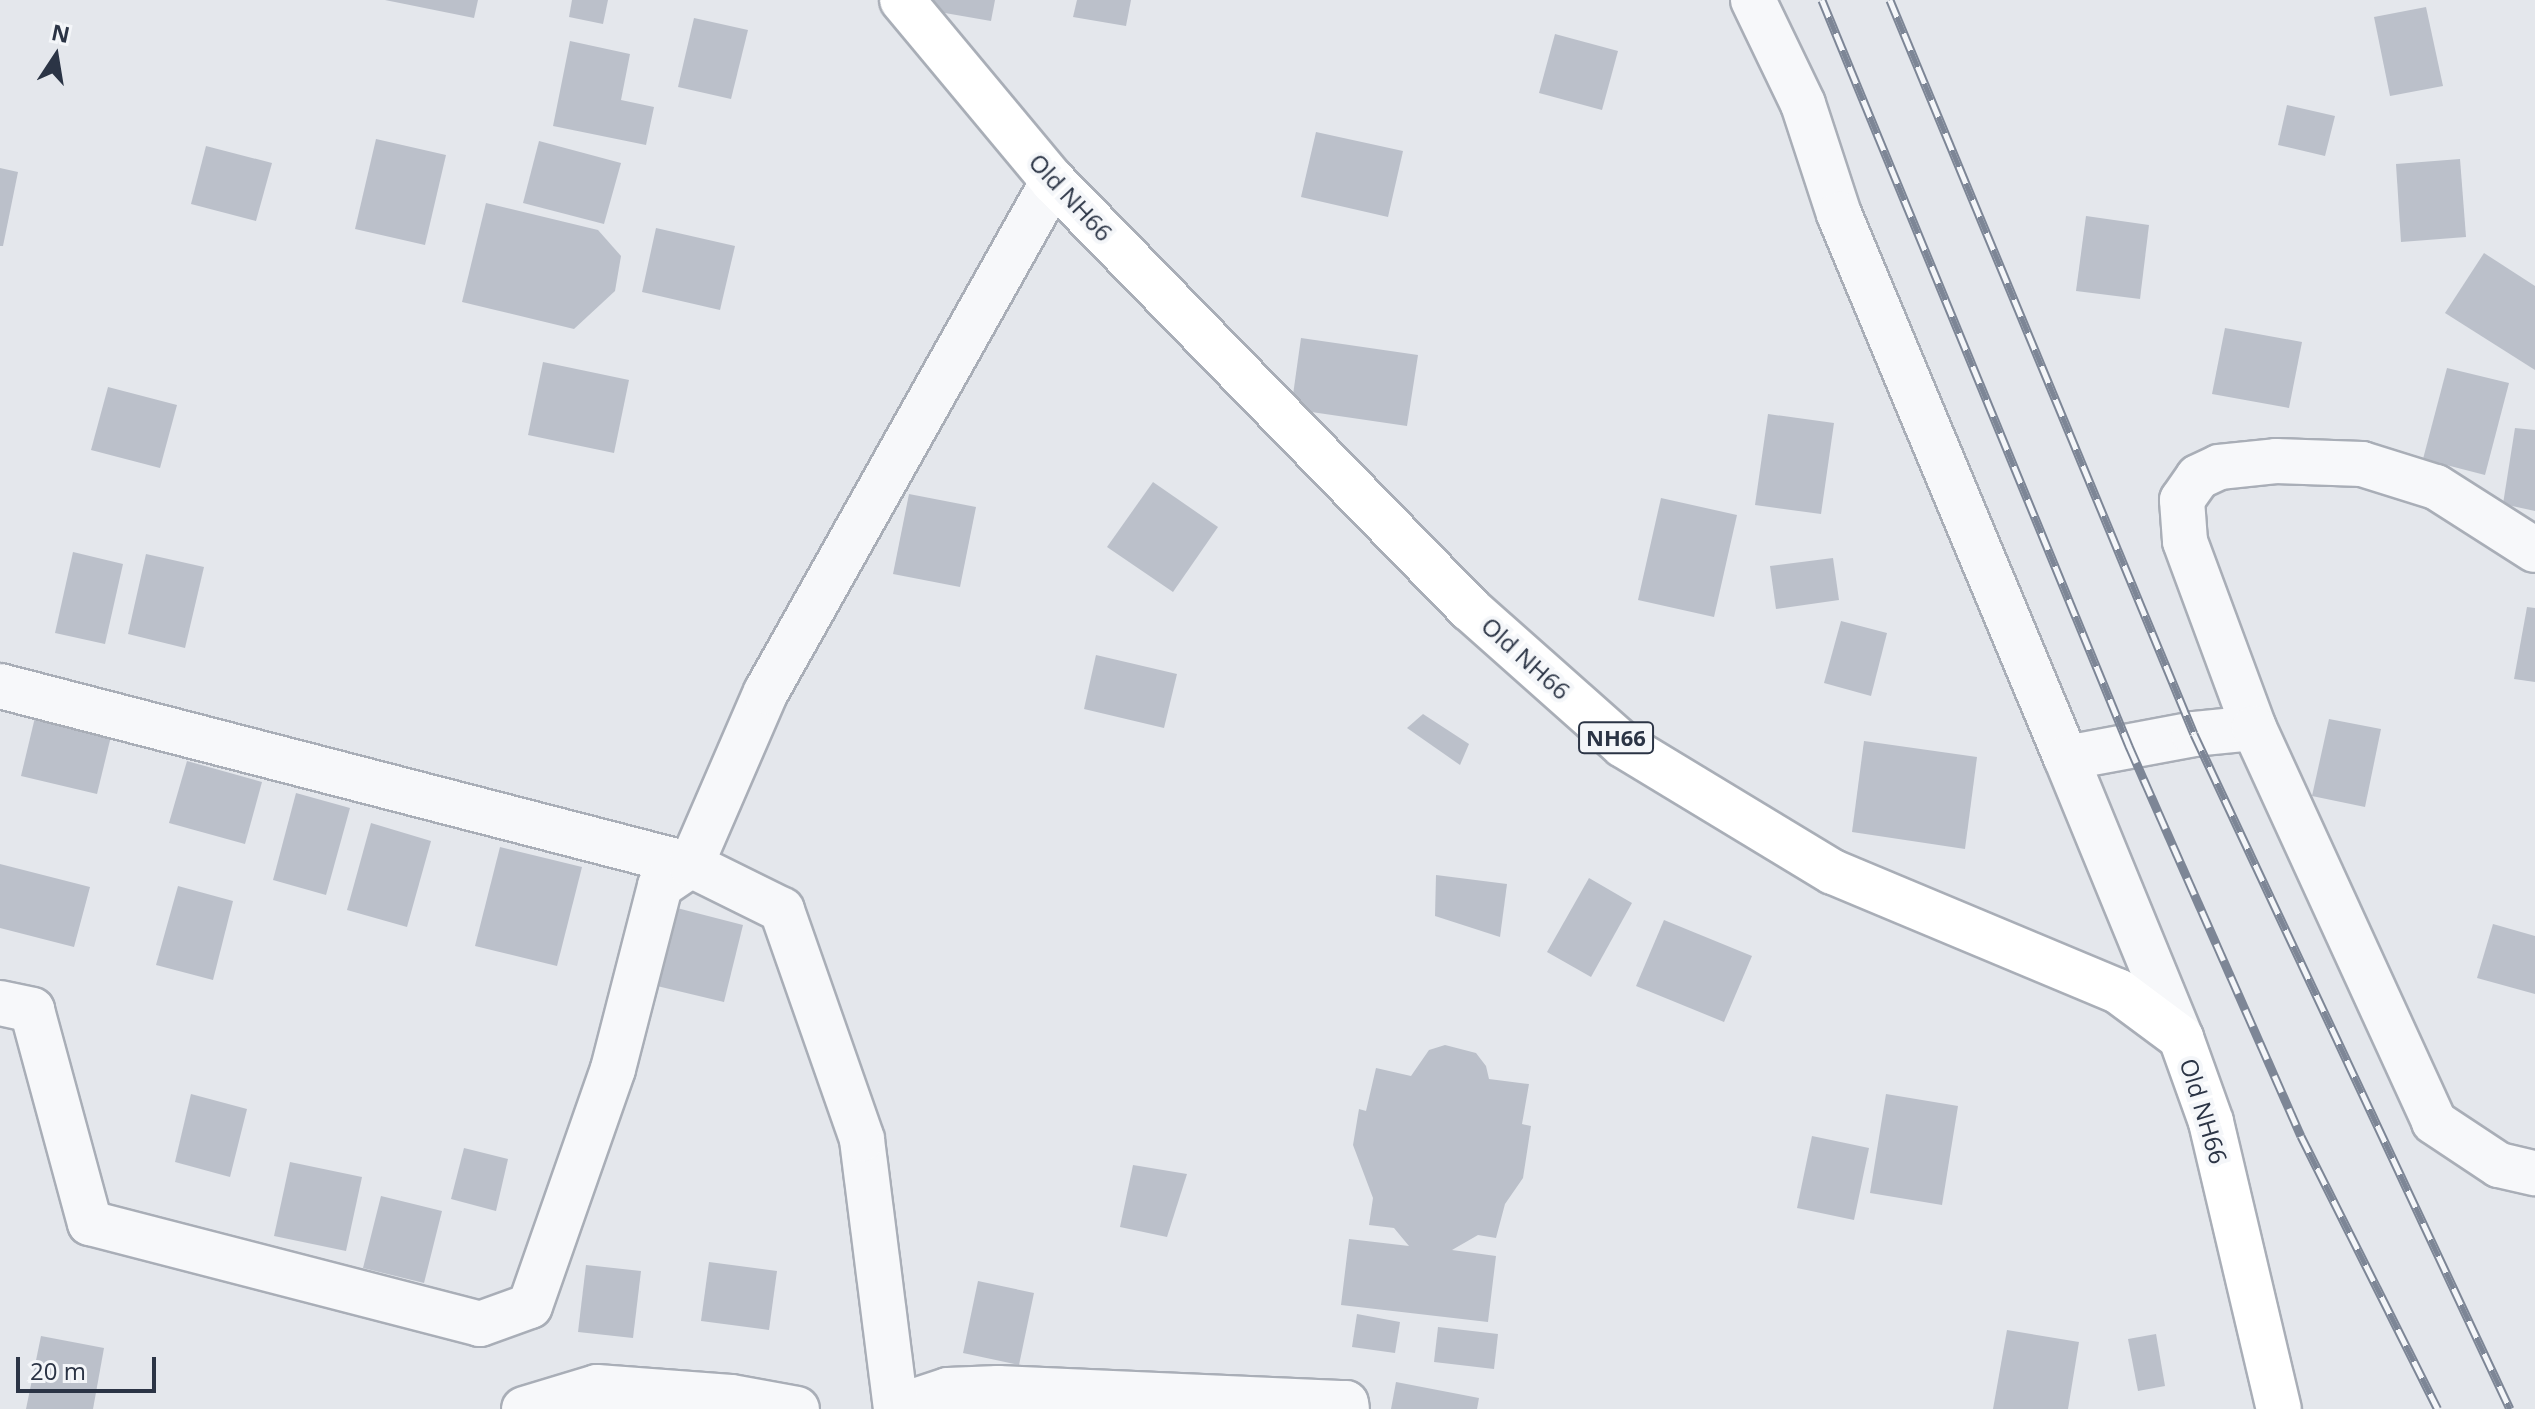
<!DOCTYPE html>
<html>
<head>
<meta charset="utf-8">
<style>
  body { margin:0 }
  #map { position:relative; width:2535px; height:1409px; overflow:hidden; background:#e4e7ec; font-family:"Open Sans",sans-serif }
  div>[style] { position:absolute }
  .building>* { inset:0; background:#bbc0ca }
  .roads { filter:drop-shadow(2px 0 #a9aeb7) drop-shadow(-2px 0 #a9aeb7) drop-shadow(0 2px #a9aeb7) drop-shadow(0 -2px #a9aeb7) }
  .street>* { height:44px; margin:-22px; padding:0 22px; transform-origin:22px; border-radius:22px; background:#f7f8fa }
  .primary>* { height:44px; margin:-22px; padding:0 22px; transform-origin:22px; border-radius:22px; background:#fff }
  .rail>* { height:9px; margin-top:-4.5px; transform-origin:0; background:repeating-linear-gradient(90deg,#f4f6f9 0 18px,#7d8696 0 36px); box-sizing:border-box; border-block:2px solid #7d8696 }
  span { translate:-50% -50%; white-space:nowrap; text-align:center; line-height:1.15; -webkit-text-stroke:8px #f4f6f9; paint-order:stroke }
  .shield-label span { padding:2px 6px; background:#f4f6f9; border:2px solid; border-radius:6px; -webkit-text-stroke-width:0 }
  .shield-label { font-size:22px; color:#2b3445; font-weight:700 }
  .street-label { font-size:24px; color:#2b3445 }
  .north { position:absolute; left:16px; top:16px; width:80px; height:80px; -webkit-text-stroke:6px #f4f6f9; paint-order:stroke; rotate:12deg; font-size:22px; font-weight:700; line-height:32px; text-align:center; color:#2b3445 }
  .north::after { content:''; display:block; margin:auto; width:28px; height:36px; background:#2b3445; clip-path:polygon(50% 0,100% 100%,50% 72%,0 100%) }
  .scale { position:absolute; left:16px; top:1357px; width:140px; height:36px; box-sizing:border-box; border:4px solid #2b3445; border-top:0; padding-left:10px; font-size:24px; line-height:28px; white-space:nowrap; color:#2b3445; -webkit-text-stroke:6px #f4f6f9; paint-order:stroke }
</style>
</head>
<body>
<div id="map">
  <div class="building">
    <i style="clip-path:polygon(385px 0,478px 0,474px 18px)"></i>
    <i style="clip-path:polygon(572px 0,608px 0,603px 24px,569px 17px)"></i>
    <i style="clip-path:polygon(918px 0,995px 0,991px 21px,916px 8px)"></i>
    <i style="clip-path:polygon(1077px 0,1131px 0,1126px 26px,1073px 17px)"></i>
    <i style="clip-path:polygon(2426px 7px,2443px 86px,2390px 96px,2374px 17px)"></i>
    <i style="clip-path:polygon(694px 18px,748px 30px,731px 99px,678px 87px)"></i>
    <i style="clip-path:polygon(1555px 34px,1618px 51px,1602px 110px,1539px 93px)"></i>
    <i style="clip-path:polygon(570px 41px,630px 54px,621px 100px,654px 107px,646px 145px,553px 126px)"></i>
    <i style="clip-path:polygon(2287px 105px,2335px 116px,2325px 156px,2278px 145px)"></i>
    <i style="clip-path:polygon(1316px 132px,1403px 151px,1388px 217px,1301px 197px)"></i>
    <i style="clip-path:polygon(376px 139px,446px 155px,425px 245px,355px 229px)"></i>
    <i style="clip-path:polygon(539px 141px,621px 163px,604px 224px,523px 203px)"></i>
    <i style="clip-path:polygon(206px 146px,272px 163px,256px 221px,191px 204px)"></i>
    <i style="clip-path:polygon(2460px 159px,2466px 237px,2401px 242px,2396px 164px)"></i>
    <i style="clip-path:polygon(0 168px,18px 172px,3px 246px,0 246px)"></i>
    <i style="clip-path:polygon(486px 203px,598px 230px,621px 256px,615px 291px,574px 329px,462px 302px)"></i>
    <i style="clip-path:polygon(2086px 216px,2149px 225px,2140px 299px,2076px 291px)"></i>
    <i style="clip-path:polygon(656px 228px,735px 246px,720px 310px,642px 292px)"></i>
    <i style="clip-path:polygon(2484px 253px,2535px 286px,2535px 370px,2445px 313px)"></i>
    <i style="clip-path:polygon(2225px 328px,2302px 342px,2289px 408px,2212px 394px)"></i>
    <i style="clip-path:polygon(1301px 338px,1418px 355px,1407px 426px,1291px 409px)"></i>
    <i style="clip-path:polygon(543px 362px,629px 380px,614px 453px,528px 435px)"></i>
    <i style="clip-path:polygon(2447px 368px,2509px 383px,2485px 475px,2423px 459px)"></i>
    <i style="clip-path:polygon(108px 387px,177px 405px,160px 468px,91px 450px)"></i>
    <i style="clip-path:polygon(1768px 414px,1834px 423px,1821px 514px,1755px 505px)"></i>
    <i style="clip-path:polygon(2515px 428px,2535px 430px,2535px 511px,2503px 504px)"></i>
    <i style="clip-path:polygon(1153px 482px,1218px 527px,1173px 592px,1107px 547px)"></i>
    <i style="clip-path:polygon(909px 494px,976px 507px,960px 587px,893px 574px)"></i>
    <i style="clip-path:polygon(1661px 498px,1737px 515px,1714px 617px,1638px 600px)"></i>
    <i style="clip-path:polygon(73px 552px,123px 564px,105px 644px,55px 633px)"></i>
    <i style="clip-path:polygon(146px 554px,204px 567px,185px 648px,128px 634px)"></i>
    <i style="clip-path:polygon(1833px 558px,1839px 600px,1776px 609px,1770px 566px)"></i>
    <i style="clip-path:polygon(2527px 607px,2535px 608px,2535px 682px,2514px 679px)"></i>
    <i style="clip-path:polygon(1841px 621px,1887px 633px,1871px 696px,1824px 683px)"></i>
    <i style="clip-path:polygon(1096px 655px,1177px 674px,1164px 728px,1084px 709px)"></i>
    <i style="clip-path:polygon(37px 709px,113px 728px,97px 794px,21px 776px)"></i>
    <i style="clip-path:polygon(1423px 714px,1469px 744px,1460px 765px,1407px 728px)"></i>
    <i style="clip-path:polygon(2329px 719px,2381px 729px,2365px 807px,2312px 796px)"></i>
    <i style="clip-path:polygon(1864px 741px,1977px 757px,1965px 849px,1852px 832px)"></i>
    <i style="clip-path:polygon(187px 761px,262px 782px,245px 844px,169px 823px)"></i>
    <i style="clip-path:polygon(296px 793px,350px 808px,326px 895px,273px 880px)"></i>
    <i style="clip-path:polygon(371px 823px,431px 841px,407px 927px,347px 910px)"></i>
    <i style="clip-path:polygon(500px 847px,582px 867px,557px 966px,475px 946px)"></i>
    <i style="clip-path:polygon(0 864px,90px 887px,74px 947px,0 928px)"></i>
    <i style="clip-path:polygon(1436px 875px,1507px 884px,1500px 937px,1435px 916px)"></i>
    <i style="clip-path:polygon(1589px 878px,1632px 903px,1591px 977px,1547px 952px)"></i>
    <i style="clip-path:polygon(178px 886px,233px 901px,213px 980px,156px 965px)"></i>
    <i style="clip-path:polygon(677px 908px,743px 925px,724px 1002px,657px 986px)"></i>
    <i style="clip-path:polygon(1664px 920px,1752px 956px,1724px 1022px,1636px 986px)"></i>
    <i style="clip-path:polygon(2493px 924px,2535px 936px,2535px 994px,2477px 978px)"></i>
    <i style="clip-path:polygon(1445px 1045px,1476px 1053px,1486px 1066px,1489px 1079px,1529px 1084px,1522px 1124px,1531px 1126px,1523px 1178px,1505px 1204px,1496px 1238px,1478px 1235px,1452px 1250px,1496px 1256px,1488px 1322px,1341px 1305px,1349px 1239px,1409px 1246px,1394px 1228px,1369px 1225px,1373px 1198px,1353px 1145px,1359px 1109px,1366px 1111px,1376px 1068px,1411px 1076px,1429px 1050px)"></i>
    <i style="clip-path:polygon(191px 1094px,247px 1109px,230px 1177px,175px 1162px)"></i>
    <i style="clip-path:polygon(1886px 1094px,1958px 1106px,1942px 1205px,1870px 1193px)"></i>
    <i style="clip-path:polygon(1812px 1136px,1869px 1148px,1854px 1220px,1797px 1208px)"></i>
    <i style="clip-path:polygon(464px 1148px,508px 1159px,496px 1211px,451px 1199px)"></i>
    <i style="clip-path:polygon(290px 1162px,362px 1177px,346px 1251px,274px 1236px)"></i>
    <i style="clip-path:polygon(1133px 1165px,1187px 1174px,1167px 1237px,1120px 1227px)"></i>
    <i style="clip-path:polygon(381px 1196px,442px 1211px,424px 1283px,363px 1268px)"></i>
    <i style="clip-path:polygon(709px 1262px,777px 1271px,769px 1330px,701px 1321px)"></i>
    <i style="clip-path:polygon(586px 1265px,641px 1271px,633px 1338px,578px 1332px)"></i>
    <i style="clip-path:polygon(978px 1281px,1034px 1293px,1019px 1365px,963px 1353px)"></i>
    <i style="clip-path:polygon(1357px 1314px,1400px 1322px,1395px 1353px,1352px 1347px)"></i>
    <i style="clip-path:polygon(1438px 1327px,1498px 1334px,1494px 1369px,1434px 1362px)"></i>
    <i style="clip-path:polygon(2007px 1330px,2079px 1342px,2068px 1409px,1993px 1409px)"></i>
    <i style="clip-path:polygon(2156px 1334px,2165px 1386px,2138px 1391px,2128px 1339px)"></i>
    <i style="clip-path:polygon(41px 1336px,104px 1348px,93px 1409px,26px 1409px)"></i>
    <i style="clip-path:polygon(1396px 1382px,1479px 1398px,1477px 1409px,1391px 1409px)"></i>
  </div>
  <div class="roads">
    <div class="street">
      <i style="left:1753px;top:0;width:115px;rotate:64.3deg"></i>
      <i style="left:1803px;top:104px;width:116px;rotate:71.9deg"></i>
      <i style="left:1839px;top:214px;width:589px;rotate:67.35deg"></i>
      <i style="left:0;top:686px;width:714px;rotate:14.52deg"></i>
      <i style="left:2254px;top:728px;width:199px;rotate:-110.3deg"></i>
      <i style="left:2185px;top:541px;width:41px;rotate:-94.2deg"></i>
      <i style="left:2182px;top:500px;width:28px;rotate:-55deg"></i>
      <i style="left:2198px;top:477px;width:23px;rotate:-25deg"></i>
      <i style="left:2219px;top:467px;width:57px;rotate:-6deg"></i>
      <i style="left:2276px;top:461px;width:86px;rotate:2deg"></i>
      <i style="left:2362px;top:464px;width:77px;rotate:17.3deg"></i>
      <i style="left:2436px;top:487px;width:117px;rotate:32.5deg"></i>
      <i style="left:0;top:1003px;width:33px;rotate:12deg"></i>
      <i style="left:32px;top:1010px;width:221px;rotate:74.8deg"></i>
      <i style="left:90px;top:1223px;width:403px;rotate:14.5deg"></i>
      <i style="left:480px;top:1324px;width:53px;rotate:-19.8deg"></i>
      <i style="left:530px;top:1306px;width:251px;rotate:-70.7deg"></i>
      <i style="left:613px;top:1069px;width:189px;rotate:-75.6deg"></i>
      <i style="left:660px;top:886px;width:37px;rotate:-34deg"></i>
      <i style="left:2181px;top:1038px;width:303px;rotate:-112.3deg"></i>
      <i style="left:2066px;top:758px;width:130px;rotate:-10.6deg"></i>
      <i style="left:2194px;top:734px;width:60px;rotate:-5.7deg"></i>
      <i style="left:2254px;top:728px;width:433px;rotate:65.4deg"></i>
      <i style="left:2434px;top:1122px;width:78px;rotate:33.5deg"></i>
      <i style="left:2499px;top:1165px;width:37px;rotate:13deg"></i>
      <i style="left:897px;top:1407px;width:54px;rotate:-18.4deg"></i>
      <i style="left:948px;top:1390px;width:50px;rotate:-2.3deg"></i>
      <i style="left:998px;top:1388px;width:348px;rotate:2.5deg"></i>
      <i style="left:1346px;top:1403px;width:6px;rotate:81deg"></i>
      <i style="left:524px;top:1409px;width:76px;rotate:-16.8deg"></i>
      <i style="left:597px;top:1387px;width:134px;rotate:4.3deg"></i>
      <i style="left:731px;top:1397px;width:67px;rotate:10.3deg"></i>
      <i style="left:896px;top:1409px;width:272px;rotate:-97.2deg"></i>
      <i style="left:862px;top:1139px;width:243px;rotate:-109.3deg"></i>
      <i style="left:782px;top:910px;width:102px;rotate:-153.7deg"></i>
      <i style="left:691px;top:865px;width:189px;rotate:-66.6deg"></i>
      <i style="left:766px;top:692px;width:586px;rotate:-60.68deg"></i>
    </div>
    <div class="primary">
      <i style="left:902px;top:0;width:236px;rotate:50.2deg"></i>
      <i style="left:1053px;top:181px;width:598px;rotate:45.75deg"></i>
      <i style="left:1470px;top:609px;width:205px;rotate:41.6deg"></i>
      <i style="left:1623px;top:745px;width:245px;rotate:31.2deg"></i>
      <i style="left:1833px;top:872px;width:309px;rotate:22.7deg"></i>
      <i style="left:2118px;top:991px;width:79px;rotate:36.7deg"></i>
      <i style="left:2181px;top:1038px;width:89px;rotate:70.3deg"></i>
      <i style="left:2211px;top:1122px;width:295px;rotate:76.7deg"></i>
    </div>
  </div>
  <div class="rail">
    <i style="left:1822px;top:0;width:807px;rotate:67.63deg"></i>
    <i style="left:2129px;top:746px;width:426px;rotate:66.2deg"></i>
    <i style="left:2301px;top:1136px;width:305px;rotate:63.4deg"></i>
    <i style="left:1890px;top:0;width:794px;rotate:67.5deg"></i>
    <i style="left:2194px;top:734px;width:745px;rotate:64.91deg"></i>
  </div>
  <div class="shield-label">
    <span style="left:1616px;top:738px">NH66</span>
  </div>
  <div class="street-label">
    <span style="left:1071px;top:197px;rotate:47deg">Old NH66</span>
    <span style="left:1526px;top:658px;rotate:42deg">Old NH66</span>
    <span style="left:2204px;top:1111px;rotate:73deg">Old NH66</span>
  </div>
  <div class="north">N</div>
  <div class="scale">20 m</div>
</div>
</body>
</html>
